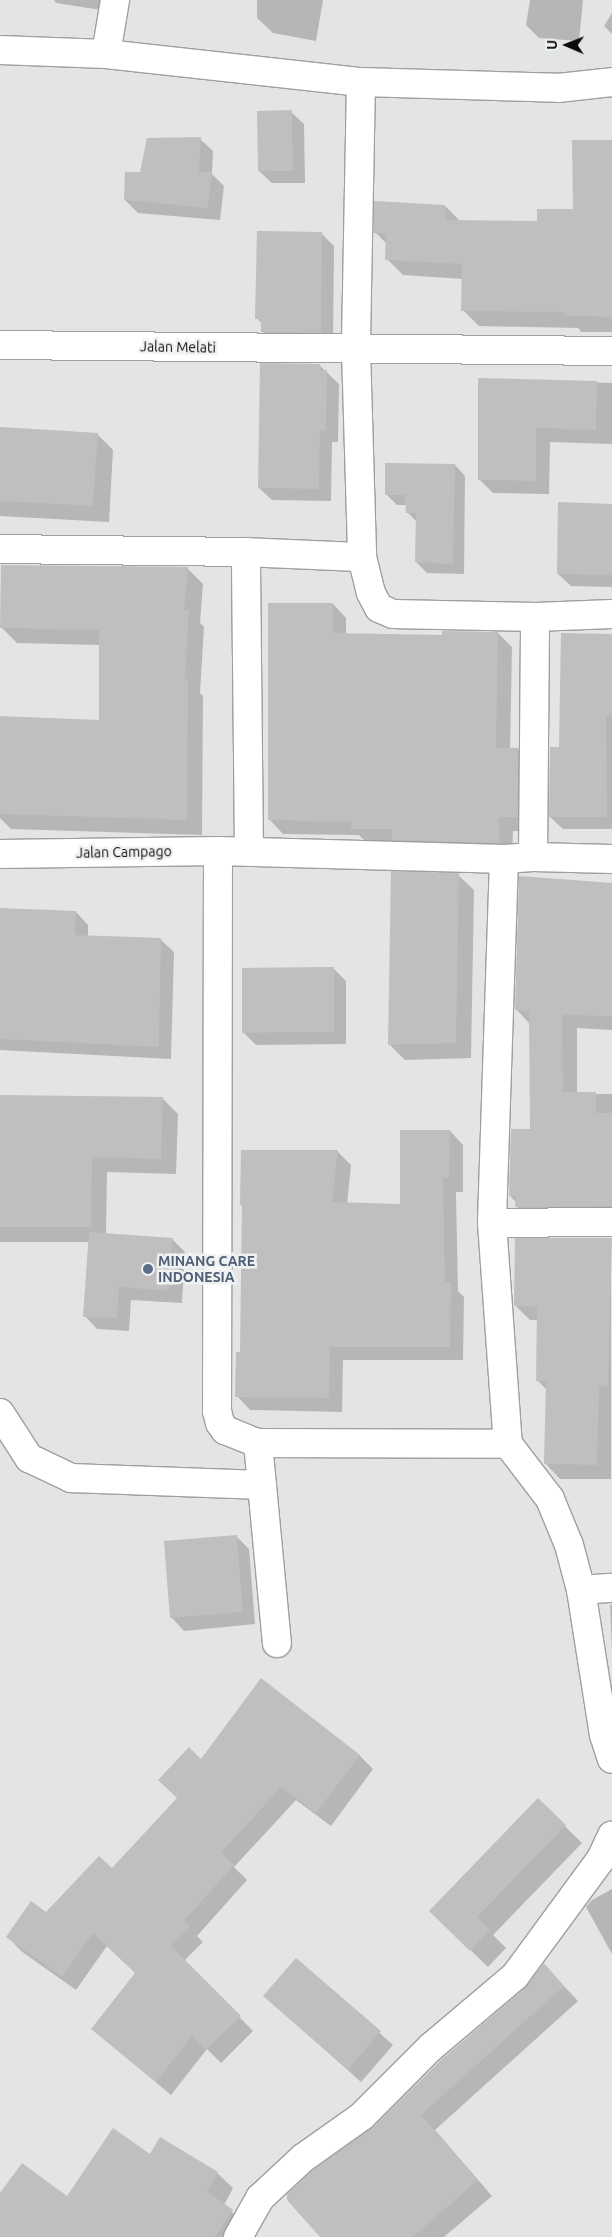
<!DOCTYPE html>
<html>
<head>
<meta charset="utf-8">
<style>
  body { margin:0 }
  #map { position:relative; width:612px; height:2237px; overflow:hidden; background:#e2e4e5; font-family:Ubuntu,sans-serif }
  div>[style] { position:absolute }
  .shadow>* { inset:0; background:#0003 }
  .building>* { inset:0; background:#c0bebe }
  .roads { filter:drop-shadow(1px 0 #9e9fa0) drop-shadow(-1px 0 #9e9fa0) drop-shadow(0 1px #9e9fa0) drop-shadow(0 -1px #9e9fa0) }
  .minor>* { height:28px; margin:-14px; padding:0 14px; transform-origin:14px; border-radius:14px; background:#fff }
  .dots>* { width:14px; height:14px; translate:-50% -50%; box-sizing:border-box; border:2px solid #eff1f2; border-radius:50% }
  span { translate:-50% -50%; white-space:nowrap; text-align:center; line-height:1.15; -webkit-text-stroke:5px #eff1f2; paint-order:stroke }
  .street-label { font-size:14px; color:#0b0c0c }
  .service-label { font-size:14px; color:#4e5e75; font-weight:700 }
  .left { translate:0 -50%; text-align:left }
  .north { position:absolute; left:542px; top:20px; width:50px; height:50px; -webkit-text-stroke:4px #eff1f2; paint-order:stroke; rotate:271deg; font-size:14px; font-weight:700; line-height:20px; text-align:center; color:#0b0c0c }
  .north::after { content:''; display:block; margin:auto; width:18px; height:22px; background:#0b0c0c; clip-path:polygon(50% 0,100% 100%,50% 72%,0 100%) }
</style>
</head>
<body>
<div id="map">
  <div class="shadow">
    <i style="clip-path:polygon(54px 0,103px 0,101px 10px,56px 3px)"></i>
    <i style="clip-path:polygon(257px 0,323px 0,316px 41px,273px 33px,257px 18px)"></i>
    <i style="clip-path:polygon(530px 0,583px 0,579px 41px,539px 38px,526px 25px)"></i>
    <i style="clip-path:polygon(612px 13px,612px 34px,604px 26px)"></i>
    <i style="clip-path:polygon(291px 112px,304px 124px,305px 183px,272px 183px,259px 171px)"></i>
    <i style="clip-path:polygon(200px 139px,213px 151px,212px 174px,224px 186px,220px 220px,138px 213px,125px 200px,141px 173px)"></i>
    <i style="clip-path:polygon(612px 141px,612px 332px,581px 332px,578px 328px,479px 326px,463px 310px,463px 279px,403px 275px,387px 259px,387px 244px,375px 232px,445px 206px,461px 222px,538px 223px,574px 211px)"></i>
    <i style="clip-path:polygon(322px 234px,334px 246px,333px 345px,275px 344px,262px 331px,262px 324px,257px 318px)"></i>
    <i style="clip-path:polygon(319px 365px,339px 384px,338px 442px,332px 442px,331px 501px,272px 500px,259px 488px)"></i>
    <i style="clip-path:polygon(479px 379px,612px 383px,612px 444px,550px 442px,549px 494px,493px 493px,479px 479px)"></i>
    <i style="clip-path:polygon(0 428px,97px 434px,113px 450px,109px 522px,0 516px)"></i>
    <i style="clip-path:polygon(455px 465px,465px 476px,464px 574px,427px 573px,416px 562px,417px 522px,407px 512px,407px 505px,397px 505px,386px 494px)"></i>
    <i style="clip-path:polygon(612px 505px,612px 587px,571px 586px,558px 574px)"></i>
    <i style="clip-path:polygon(187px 568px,203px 584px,200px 623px,204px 627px,200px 693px,203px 696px,202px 835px,11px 829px,0 818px,0 718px,100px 721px,100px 645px,17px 643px,1px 627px)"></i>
    <i style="clip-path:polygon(333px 604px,346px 618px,346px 634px,443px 636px,498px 633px,512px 647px,510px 749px,518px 749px,532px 763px,531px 831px,513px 831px,512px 856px,366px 842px,359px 835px,283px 834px,270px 820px)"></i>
    <i style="clip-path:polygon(612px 635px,612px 829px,563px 829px,550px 817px,560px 748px)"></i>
    <i style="clip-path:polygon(458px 875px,474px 890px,471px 1058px,405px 1060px,389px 1044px)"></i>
    <i style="clip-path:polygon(612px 884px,612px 1030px,577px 1028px,577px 1094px,612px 1094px,612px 1221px,532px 1222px,517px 1207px,517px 1203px,510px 1196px,532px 1130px,530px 1024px,516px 1009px)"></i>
    <i style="clip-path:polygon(0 909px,76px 912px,88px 925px,88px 937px,161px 940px,174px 952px,171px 1059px,0 1050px)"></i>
    <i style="clip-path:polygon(334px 969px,346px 981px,346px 1044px,256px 1045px,243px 1032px)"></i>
    <i style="clip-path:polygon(0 1097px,162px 1098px,178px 1114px,176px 1174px,107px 1172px,106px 1235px,172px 1239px,185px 1252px,182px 1303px,131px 1300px,129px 1331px,97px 1329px,85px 1316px,90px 1242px,0 1242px)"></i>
    <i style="clip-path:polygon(450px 1131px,463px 1145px,463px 1192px,456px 1192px,458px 1291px,464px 1297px,463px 1360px,343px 1360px,342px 1412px,250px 1410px,237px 1396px,241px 1353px,244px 1207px,241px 1205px,338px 1152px,351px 1165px,347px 1204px,402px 1205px)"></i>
    <i style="clip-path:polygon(611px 1239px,611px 1479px,560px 1479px,546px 1464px,547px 1390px,537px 1380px,538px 1320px,530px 1320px,515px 1305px)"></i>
    <i style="clip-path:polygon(236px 1536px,249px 1549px,255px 1624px,184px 1631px,172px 1618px,165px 1543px)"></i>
    <i style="clip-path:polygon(612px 1604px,612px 1653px,610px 1605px)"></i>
    <i style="clip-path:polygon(261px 1680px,360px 1756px,373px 1769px,331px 1826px,296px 1800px,234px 1867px,247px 1880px,197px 1936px,203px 1942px,184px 1961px,253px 2031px,221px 2063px,207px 2049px,171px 2095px,92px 2029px,137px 1974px,107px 1946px,76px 1990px,21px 1951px,8px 1937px,112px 1870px,178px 1798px,202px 1760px)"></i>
    <i style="clip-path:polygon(538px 1800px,582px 1843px,493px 1935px,506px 1948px,488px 1967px,448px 1928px)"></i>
    <i style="clip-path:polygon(612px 1889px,612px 1954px,586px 1907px,592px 1900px)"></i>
    <i style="clip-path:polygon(297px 1959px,393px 2045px,361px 2082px,265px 1996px)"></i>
    <i style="clip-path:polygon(544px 1965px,578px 2001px,435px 2130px,492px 2196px,444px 2237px,322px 2237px,374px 2128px,526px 1989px)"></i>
    <i style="clip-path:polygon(150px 2155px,217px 2173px,233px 2188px,224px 2205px,248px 2226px,241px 2237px,0 2237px,0 2195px,67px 2197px)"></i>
  </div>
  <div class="building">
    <i style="clip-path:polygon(292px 110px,293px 171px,258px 171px,257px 111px)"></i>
    <i style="clip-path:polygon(201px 137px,199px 172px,212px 172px,208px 208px,124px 200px,125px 172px,140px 172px,147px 138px)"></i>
    <i style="clip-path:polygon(572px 140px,612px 140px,612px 317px,564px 316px,564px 312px,461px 311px,462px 264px,385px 260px,386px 234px,374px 233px,374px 201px,445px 205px,445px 220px,537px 221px,537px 209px,573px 209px)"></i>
    <i style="clip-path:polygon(257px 231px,322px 232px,321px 333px,261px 332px,261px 319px,255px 319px)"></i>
    <i style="clip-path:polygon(260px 363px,320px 364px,320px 370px,327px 370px,326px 430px,320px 430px,319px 489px,258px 488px)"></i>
    <i style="clip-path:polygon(478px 378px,597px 381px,596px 430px,536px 428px,536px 481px,478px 480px)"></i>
    <i style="clip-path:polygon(0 427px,98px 433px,93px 506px,0 501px)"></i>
    <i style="clip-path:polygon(385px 463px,455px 464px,453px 564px,415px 562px,416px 513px,406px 513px,405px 495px,385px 495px)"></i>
    <i style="clip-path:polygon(558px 502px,612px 504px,612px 575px,557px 574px)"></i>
    <i style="clip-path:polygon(1px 565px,188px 567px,184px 610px,189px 610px,185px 679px,188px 679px,187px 820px,0 814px,0 716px,99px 720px,99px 630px,0 628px)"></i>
    <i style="clip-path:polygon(268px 603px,333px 603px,333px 633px,442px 635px,442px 631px,498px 632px,496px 748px,518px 748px,518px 817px,499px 817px,499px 843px,392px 840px,392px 829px,351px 829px,351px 822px,268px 820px)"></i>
    <i style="clip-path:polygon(561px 633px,612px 634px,612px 715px,606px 715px,607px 817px,549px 817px,550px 747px,559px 747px)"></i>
    <i style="clip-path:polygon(391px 871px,459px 873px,456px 1043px,388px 1045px)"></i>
    <i style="clip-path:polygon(519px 876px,612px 883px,612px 1017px,562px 1014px,563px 1092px,596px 1092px,596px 1113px,612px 1113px,612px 1206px,515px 1207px,516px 1196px,509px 1196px,511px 1129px,530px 1129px,529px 1011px,515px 1010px)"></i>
    <i style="clip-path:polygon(0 908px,76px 911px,75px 935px,161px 938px,159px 1047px,0 1039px)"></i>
    <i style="clip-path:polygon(334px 967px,334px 1032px,242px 1033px,242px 968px)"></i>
    <i style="clip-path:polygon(0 1095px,163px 1097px,161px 1159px,92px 1157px,91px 1227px,0 1227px)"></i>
    <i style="clip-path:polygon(400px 1130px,450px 1130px,449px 1178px,443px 1178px,445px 1282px,451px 1282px,450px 1347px,330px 1347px,329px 1398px,235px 1397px,236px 1352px,240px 1352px,242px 1205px,240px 1205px,241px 1150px,338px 1150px,332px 1202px,400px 1204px)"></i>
    <i style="clip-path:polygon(89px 1232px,173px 1238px,169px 1291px,119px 1287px,117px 1318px,83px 1317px)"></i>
    <i style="clip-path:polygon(515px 1238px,612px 1238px,608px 1387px,599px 1386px,597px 1465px,544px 1464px,546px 1382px,536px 1381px,537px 1307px,514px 1306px)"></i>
    <i style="clip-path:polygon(237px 1535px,243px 1612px,170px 1618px,164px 1541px)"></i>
    <i style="clip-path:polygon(261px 1678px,360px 1755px,316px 1813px,281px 1787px,221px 1853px,234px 1865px,184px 1921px,190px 1927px,171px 1946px,241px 2016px,206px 2050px,192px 2036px,156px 2082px,91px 2029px,135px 1973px,93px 1933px,62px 1977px,6px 1937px,31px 1901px,46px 1912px,99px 1856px,112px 1868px,177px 1798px,158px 1780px,189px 1747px,201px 1759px)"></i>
    <i style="clip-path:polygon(538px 1798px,566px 1825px,477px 1917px,490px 1930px,470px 1951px,429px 1911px)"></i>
    <i style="clip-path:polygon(296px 1958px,381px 2031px,348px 2070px,263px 1996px)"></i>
    <i style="clip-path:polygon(544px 1963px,564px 1986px,421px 2115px,478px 2180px,413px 2237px,320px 2237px,287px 2200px,287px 2194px,313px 2170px,373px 2127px,442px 2059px,525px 1988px)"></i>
    <i style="clip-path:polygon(113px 2128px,150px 2154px,160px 2137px,218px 2172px,207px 2191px,233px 2210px,215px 2237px,0 2237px,0 2193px,22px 2163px,67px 2196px)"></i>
  </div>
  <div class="roads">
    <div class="minor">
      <i style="left:0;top:50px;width:106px;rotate:2.2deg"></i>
      <i style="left:106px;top:54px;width:257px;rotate:6.3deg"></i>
      <i style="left:361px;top:82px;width:197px;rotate:1.7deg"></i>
      <i style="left:558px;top:88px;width:54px;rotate:-6.3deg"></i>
      <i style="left:106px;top:54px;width:55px;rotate:-80.5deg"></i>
      <i style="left:361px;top:82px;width:268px;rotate:91.1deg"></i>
      <i style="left:356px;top:350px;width:207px;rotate:88.3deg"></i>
      <i style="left:362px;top:557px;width:37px;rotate:76deg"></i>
      <i style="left:371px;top:593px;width:17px;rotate:62deg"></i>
      <i style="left:379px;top:608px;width:15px;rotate:23deg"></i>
      <i style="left:393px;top:614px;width:142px;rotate:1.2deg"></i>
      <i style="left:535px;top:617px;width:77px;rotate:-2.2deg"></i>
      <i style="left:0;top:345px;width:612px;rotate:0.56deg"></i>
      <i style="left:0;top:549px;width:246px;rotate:0.7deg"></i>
      <i style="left:218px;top:851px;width:560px;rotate:90.1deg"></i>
      <i style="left:217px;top:1411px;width:12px;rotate:76deg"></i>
      <i style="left:220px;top:1423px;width:9px;rotate:54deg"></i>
      <i style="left:225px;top:1430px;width:35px;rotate:22deg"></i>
      <i style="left:258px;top:1443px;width:250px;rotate:0.2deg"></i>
      <i style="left:249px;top:851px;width:299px;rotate:-90.6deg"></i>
      <i style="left:246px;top:552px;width:116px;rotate:2.5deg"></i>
      <i style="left:0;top:854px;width:218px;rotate:-0.8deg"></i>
      <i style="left:218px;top:851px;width:286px;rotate:1.6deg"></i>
      <i style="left:504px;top:859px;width:29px;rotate:-4deg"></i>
      <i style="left:533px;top:857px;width:79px;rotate:1.5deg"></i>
      <i style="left:533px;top:857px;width:240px;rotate:-89.5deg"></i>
      <i style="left:504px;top:859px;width:364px;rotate:91.9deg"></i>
      <i style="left:492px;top:1223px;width:222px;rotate:85.9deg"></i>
      <i style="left:508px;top:1444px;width:69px;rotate:52.6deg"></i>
      <i style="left:550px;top:1499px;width:50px;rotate:67.6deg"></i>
      <i style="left:569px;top:1545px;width:47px;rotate:75.1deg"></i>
      <i style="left:581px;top:1590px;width:147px;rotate:81deg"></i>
      <i style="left:604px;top:1735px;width:25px;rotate:72deg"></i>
      <i style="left:492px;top:1223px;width:120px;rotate:-0.5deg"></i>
      <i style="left:0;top:1413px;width:54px;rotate:57.2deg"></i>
      <i style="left:29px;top:1458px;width:47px;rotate:25.5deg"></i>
      <i style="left:71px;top:1478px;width:191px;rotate:2.1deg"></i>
      <i style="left:258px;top:1443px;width:201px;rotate:84.6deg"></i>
      <i style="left:581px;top:1590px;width:31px;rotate:-4deg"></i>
      <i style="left:238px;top:2237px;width:45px;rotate:-60.6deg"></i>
      <i style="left:260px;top:2198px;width:59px;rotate:-42.9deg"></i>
      <i style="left:303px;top:2158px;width:72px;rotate:-35.4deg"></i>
      <i style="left:362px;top:2116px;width:98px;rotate:-45deg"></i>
      <i style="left:431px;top:2047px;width:110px;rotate:-40.2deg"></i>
      <i style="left:515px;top:1976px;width:145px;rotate:-53.7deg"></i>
      <i style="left:601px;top:1859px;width:26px;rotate:-65deg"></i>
    </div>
  </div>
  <div class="dots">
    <i style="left:148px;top:1269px;background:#5c6f8a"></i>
  </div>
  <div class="street-label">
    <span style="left:178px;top:347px;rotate:1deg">Jalan Melati</span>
    <span style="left:124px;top:852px;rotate:-1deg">Jalan Campago</span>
  </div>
  <div class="service-label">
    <span class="left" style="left:158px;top:1269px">MINANG CARE<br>INDONESIA</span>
  </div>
  <div class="north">U</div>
</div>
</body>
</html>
